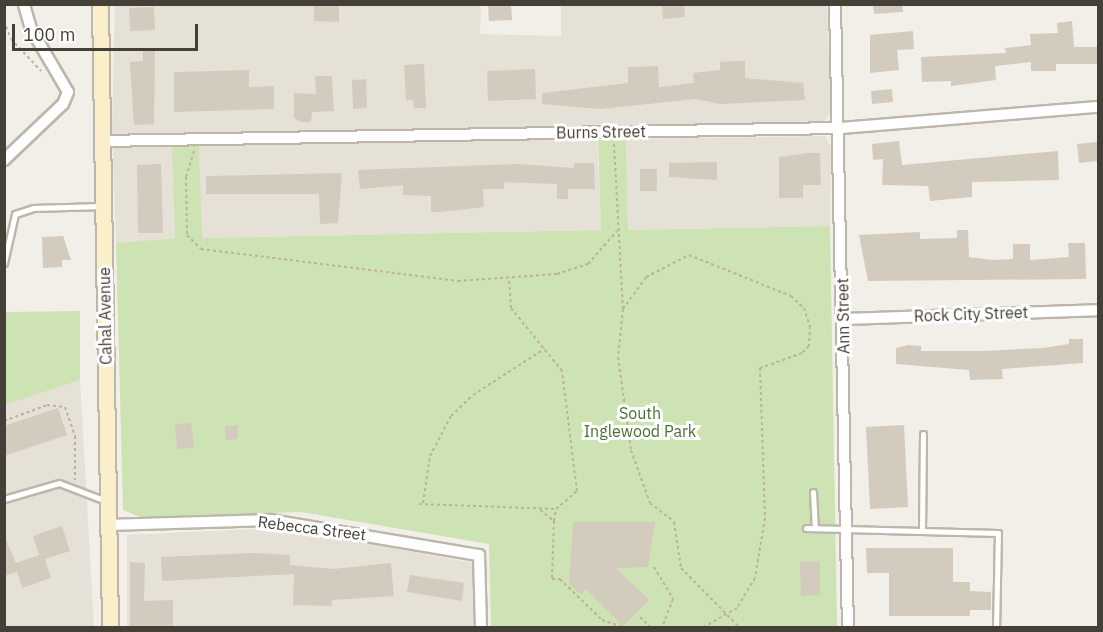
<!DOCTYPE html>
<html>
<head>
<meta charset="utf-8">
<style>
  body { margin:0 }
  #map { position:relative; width:1103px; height:632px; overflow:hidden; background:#f2efe8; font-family:"IBM Plex Sans",sans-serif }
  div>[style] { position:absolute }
  .residential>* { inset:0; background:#e6e1d6 }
  .green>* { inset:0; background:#cde3b4 }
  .building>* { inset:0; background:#d3cbbe }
  .path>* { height:2px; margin-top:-1px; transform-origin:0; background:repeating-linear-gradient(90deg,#bdb29e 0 3px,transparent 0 6px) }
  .roads { filter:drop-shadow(2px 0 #bdb7ab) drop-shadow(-2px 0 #bdb7ab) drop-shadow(0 2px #bdb7ab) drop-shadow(0 -2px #bdb7ab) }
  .lane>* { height:5px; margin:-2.5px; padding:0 2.5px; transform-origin:2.5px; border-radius:2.5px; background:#fff }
  .street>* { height:10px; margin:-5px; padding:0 5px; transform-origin:5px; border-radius:5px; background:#fff }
  .secondary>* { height:15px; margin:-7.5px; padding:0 7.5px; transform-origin:7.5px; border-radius:7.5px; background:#faefca }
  span { translate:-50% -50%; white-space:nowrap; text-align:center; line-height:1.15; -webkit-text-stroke:6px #fff; paint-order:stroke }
  .street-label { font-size:16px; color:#454037 }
  .park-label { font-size:16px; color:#48722f }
  .frame { position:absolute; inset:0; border:6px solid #454037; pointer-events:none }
  .scale { position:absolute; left:12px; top:24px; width:186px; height:27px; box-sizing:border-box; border:3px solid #454037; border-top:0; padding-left:8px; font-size:18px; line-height:21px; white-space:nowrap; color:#454037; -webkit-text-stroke:4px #fff; paint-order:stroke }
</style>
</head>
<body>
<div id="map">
  <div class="residential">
    <i style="clip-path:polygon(115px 5px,481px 5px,480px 34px,561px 36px,561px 5px,827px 5px,831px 114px,824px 121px,597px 129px,601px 230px,201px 238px,199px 146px,173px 146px,175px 238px,116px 243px,112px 127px)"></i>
    <i style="clip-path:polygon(825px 136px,831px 147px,830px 226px,628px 230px,626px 139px)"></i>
    <i style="clip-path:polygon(80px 380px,94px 627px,5px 627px,4px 405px)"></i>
    <i style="clip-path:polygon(280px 528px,474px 563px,476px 627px,127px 627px,127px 535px)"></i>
  </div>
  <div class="green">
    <i style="clip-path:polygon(626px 139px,628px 230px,830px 226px,837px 627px,491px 627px,489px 544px,301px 512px,140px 517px,123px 510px,116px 243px,175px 238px,172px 146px,199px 146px,202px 238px,601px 230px,598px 140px)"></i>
    <i style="clip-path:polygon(80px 311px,80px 380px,5px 405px,5px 312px)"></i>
  </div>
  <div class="building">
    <i style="clip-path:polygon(314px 4px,339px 4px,339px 22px,314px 21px)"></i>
    <i style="clip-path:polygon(488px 4px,511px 4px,512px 20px,489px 21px)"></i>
    <i style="clip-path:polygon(662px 4px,684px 4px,685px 17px,663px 19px)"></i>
    <i style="clip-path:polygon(873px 4px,902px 4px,903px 12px,874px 14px)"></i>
    <i style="clip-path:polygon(154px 7px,155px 30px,130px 31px,129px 8px)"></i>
    <i style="clip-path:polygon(1072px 21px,1074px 47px,1098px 47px,1098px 64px,1056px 64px,1056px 71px,1031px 71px,1031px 62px,995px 66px,996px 80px,951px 86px,951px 81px,922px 82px,921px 57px,1006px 53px,1005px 48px,1031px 45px,1030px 34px,1058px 33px,1057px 23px)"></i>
    <i style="clip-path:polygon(913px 31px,914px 49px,897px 50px,899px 70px,870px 73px,870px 35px)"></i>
    <i style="clip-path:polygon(143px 50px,155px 50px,154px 124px,134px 125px,130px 62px,143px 61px)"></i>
    <i style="clip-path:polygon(733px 61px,745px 61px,745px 78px,803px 83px,805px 100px,720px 104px,696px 99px,600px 109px,542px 104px,542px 93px,628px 83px,628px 67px,658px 66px,659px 87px,694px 83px,693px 73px,720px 70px,720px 62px)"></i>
    <i style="clip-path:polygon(424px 64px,426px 108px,414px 108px,413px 100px,406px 100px,404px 65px)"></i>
    <i style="clip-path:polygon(535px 69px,536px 99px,488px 101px,487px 71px)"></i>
    <i style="clip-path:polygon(249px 70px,249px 87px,274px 86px,274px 109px,174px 112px,174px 72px)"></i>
    <i style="clip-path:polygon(315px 76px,332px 76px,334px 111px,312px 112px,311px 122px,301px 122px,294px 118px,294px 93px,316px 94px)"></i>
    <i style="clip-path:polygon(366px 79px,367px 108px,353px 109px,352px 80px)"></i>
    <i style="clip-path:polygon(892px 89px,893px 102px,872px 104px,871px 91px)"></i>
    <i style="clip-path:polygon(899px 141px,902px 165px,1058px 151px,1059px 180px,972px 182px,972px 197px,930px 201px,928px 186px,882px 185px,883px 159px,873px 160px,872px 144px)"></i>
    <i style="clip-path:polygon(1097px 142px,1098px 161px,1079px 163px,1077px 144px)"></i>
    <i style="clip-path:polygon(808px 153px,820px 153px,821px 185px,803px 185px,803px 198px,779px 198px,779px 157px)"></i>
    <i style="clip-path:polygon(717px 162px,717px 180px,669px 177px,669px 163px)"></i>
    <i style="clip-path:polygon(574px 163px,594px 163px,595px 189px,568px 189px,568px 199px,557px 199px,557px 184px,504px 182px,504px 189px,483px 189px,484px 207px,441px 212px,431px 212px,431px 196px,403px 195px,403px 185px,360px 189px,358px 170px,518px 164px,574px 168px)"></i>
    <i style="clip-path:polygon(161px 164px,163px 233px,138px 233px,137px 165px)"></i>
    <i style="clip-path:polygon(640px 169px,657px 169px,657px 191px,640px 191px)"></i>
    <i style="clip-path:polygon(342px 173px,338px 223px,320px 224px,319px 194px,206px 194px,206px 176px)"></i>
    <i style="clip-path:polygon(957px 230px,968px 230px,969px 257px,992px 260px,1013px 259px,1013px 244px,1030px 244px,1030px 260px,1069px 257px,1068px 243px,1085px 243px,1086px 279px,868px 281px,859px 235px,920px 232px,920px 239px,957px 238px)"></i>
    <i style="clip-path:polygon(63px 236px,71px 260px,62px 260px,62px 267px,43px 268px,42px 237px)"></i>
    <i style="clip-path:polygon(1069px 339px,1083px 339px,1083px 363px,1002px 369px,1003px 379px,970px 380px,969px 370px,896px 364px,896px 348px,908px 345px,921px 346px,921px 351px,983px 351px,1043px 348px,1069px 344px)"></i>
    <i style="clip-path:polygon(58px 408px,67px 435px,4px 456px,4px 426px)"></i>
    <i style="clip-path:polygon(191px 423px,194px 448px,177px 449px,175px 424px)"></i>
    <i style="clip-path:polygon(237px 425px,238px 439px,226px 440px,225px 426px)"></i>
    <i style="clip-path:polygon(904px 425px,908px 507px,870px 509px,866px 427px)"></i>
    <i style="clip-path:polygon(573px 522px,655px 522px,648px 567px,616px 568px,649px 600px,623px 626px,586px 589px,581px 595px,569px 584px)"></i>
    <i style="clip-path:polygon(62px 526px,70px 551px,45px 559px,51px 578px,22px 588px,17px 572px,4px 576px,4px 535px,16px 563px,39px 555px,33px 536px)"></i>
    <i style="clip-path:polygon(866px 548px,953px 548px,953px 582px,970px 582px,970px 591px,991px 592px,991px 610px,970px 610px,970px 616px,889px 616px,889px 573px,867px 573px)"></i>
    <i style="clip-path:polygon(252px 553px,290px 555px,290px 565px,333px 569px,391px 563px,394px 596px,332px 600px,332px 606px,293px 605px,294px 574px,162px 581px,161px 557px)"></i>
    <i style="clip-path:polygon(820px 561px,820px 595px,801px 596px,800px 562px)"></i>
    <i style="clip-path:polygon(130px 562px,145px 563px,144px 601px,173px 600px,173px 626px,130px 627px)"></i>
    <i style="clip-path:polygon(410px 575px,464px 583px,462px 601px,407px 592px)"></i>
  </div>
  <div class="path">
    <i style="left:4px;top:21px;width:19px;rotate:69deg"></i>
    <i style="left:11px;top:39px;width:44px;rotate:46.8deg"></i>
    <i style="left:614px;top:144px;width:165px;rotate:86.9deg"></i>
    <i style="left:623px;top:309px;width:48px;rotate:95.9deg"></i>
    <i style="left:618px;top:357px;width:94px;rotate:82deg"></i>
    <i style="left:631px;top:450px;width:56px;rotate:70.3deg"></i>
    <i style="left:650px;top:503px;width:31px;rotate:38deg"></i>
    <i style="left:674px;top:522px;width:47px;rotate:81.3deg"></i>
    <i style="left:681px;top:568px;width:84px;rotate:45.5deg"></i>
    <i style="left:194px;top:151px;width:27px;rotate:107deg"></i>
    <i style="left:186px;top:177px;width:58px;rotate:89deg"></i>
    <i style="left:187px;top:235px;width:20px;rotate:45deg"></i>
    <i style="left:201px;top:249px;width:259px;rotate:7.1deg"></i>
    <i style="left:458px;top:281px;width:99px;rotate:-4deg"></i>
    <i style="left:557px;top:274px;width:33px;rotate:-18deg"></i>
    <i style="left:588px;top:264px;width:44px;rotate:-48.7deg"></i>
    <i style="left:623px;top:309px;width:39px;rotate:-54deg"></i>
    <i style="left:646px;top:277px;width:48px;rotate:-27.1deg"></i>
    <i style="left:689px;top:255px;width:110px;rotate:21.9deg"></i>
    <i style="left:791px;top:296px;width:18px;rotate:43deg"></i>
    <i style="left:804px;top:308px;width:19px;rotate:72deg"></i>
    <i style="left:810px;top:326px;width:20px;rotate:93deg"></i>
    <i style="left:809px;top:346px;width:10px;rotate:135deg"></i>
    <i style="left:802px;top:353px;width:45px;rotate:160.3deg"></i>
    <i style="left:760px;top:368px;width:150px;rotate:88.1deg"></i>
    <i style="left:765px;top:518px;width:61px;rotate:99.5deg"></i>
    <i style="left:755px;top:578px;width:35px;rotate:121deg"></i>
    <i style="left:737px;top:608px;width:40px;rotate:150.3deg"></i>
    <i style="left:4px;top:421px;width:46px;rotate:-20.4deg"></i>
    <i style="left:47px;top:405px;width:18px;rotate:6deg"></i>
    <i style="left:65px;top:407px;width:31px;rotate:71deg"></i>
    <i style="left:75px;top:436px;width:44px;rotate:90deg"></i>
    <i style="left:423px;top:503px;width:48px;rotate:-81.5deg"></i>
    <i style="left:430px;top:456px;width:45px;rotate:-62.3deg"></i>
    <i style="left:451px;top:416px;width:30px;rotate:-44deg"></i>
    <i style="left:473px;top:395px;width:85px;rotate:-32.9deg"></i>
    <i style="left:419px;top:504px;width:137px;rotate:2.1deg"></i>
    <i style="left:556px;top:509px;width:28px;rotate:-41deg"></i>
    <i style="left:577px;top:491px;width:121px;rotate:-97.1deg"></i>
    <i style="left:562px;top:371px;width:81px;rotate:-129deg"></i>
    <i style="left:511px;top:308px;width:30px;rotate:-94deg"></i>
    <i style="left:540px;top:510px;width:18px;rotate:38deg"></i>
    <i style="left:554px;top:521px;width:12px;rotate:-81deg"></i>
    <i style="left:554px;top:521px;width:58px;rotate:92deg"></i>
    <i style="left:552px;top:579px;width:8px"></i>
    <i style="left:560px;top:579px;width:59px;rotate:44.3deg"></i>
    <i style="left:602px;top:620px;width:24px;rotate:19deg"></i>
    <i style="left:654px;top:567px;width:37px;rotate:59deg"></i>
    <i style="left:673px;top:599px;width:31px;rotate:111deg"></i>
    <i style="left:640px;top:617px;width:16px;rotate:45deg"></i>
  </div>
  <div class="roads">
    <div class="lane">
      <i style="left:4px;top:263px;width:50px;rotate:-77.3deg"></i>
      <i style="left:15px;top:214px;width:19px;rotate:-18deg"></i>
      <i style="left:33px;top:208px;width:69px;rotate:-1.7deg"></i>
      <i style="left:813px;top:492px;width:36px;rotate:87deg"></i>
      <i style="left:4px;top:499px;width:57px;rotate:-16.2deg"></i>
      <i style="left:59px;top:483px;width:50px;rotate:21deg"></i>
      <i style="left:806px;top:528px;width:192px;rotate:1.5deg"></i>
      <i style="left:998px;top:533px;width:95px;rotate:91.2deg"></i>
      <i style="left:922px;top:531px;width:97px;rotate:-89.4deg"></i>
    </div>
    <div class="street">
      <i style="left:835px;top:4px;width:624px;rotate:88.81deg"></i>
      <i style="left:102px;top:141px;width:738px;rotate:-1.01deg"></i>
      <i style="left:840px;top:128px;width:259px;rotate:-4.7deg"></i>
      <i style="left:4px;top:160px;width:81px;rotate:-43.5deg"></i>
      <i style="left:63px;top:104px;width:13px;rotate:-67deg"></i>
      <i style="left:68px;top:92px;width:73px;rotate:-120.4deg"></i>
      <i style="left:31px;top:29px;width:26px;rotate:-106deg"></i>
      <i style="left:843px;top:319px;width:255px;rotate:-2deg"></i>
      <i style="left:108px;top:525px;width:163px;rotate:-1.8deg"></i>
      <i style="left:271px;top:520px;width:211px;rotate:9.6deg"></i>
      <i style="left:479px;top:555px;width:73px;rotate:88.4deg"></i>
    </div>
    <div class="secondary">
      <i style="left:100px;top:4px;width:624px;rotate:89.08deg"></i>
    </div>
  </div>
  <div class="street-label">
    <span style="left:601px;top:132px;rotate:-1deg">Burns Street</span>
    <span style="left:971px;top:314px;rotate:-2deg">Rock City Street</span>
    <span style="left:105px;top:316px;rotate:-91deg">Cahal Avenue</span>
    <span style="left:843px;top:316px;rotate:-91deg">Ann Street</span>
    <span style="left:312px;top:528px;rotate:7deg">Rebecca Street</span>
  </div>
  <div class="park-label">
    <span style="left:640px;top:422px">South<br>Inglewood Park</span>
  </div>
  <div class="frame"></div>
  <div class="scale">100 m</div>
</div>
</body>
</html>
